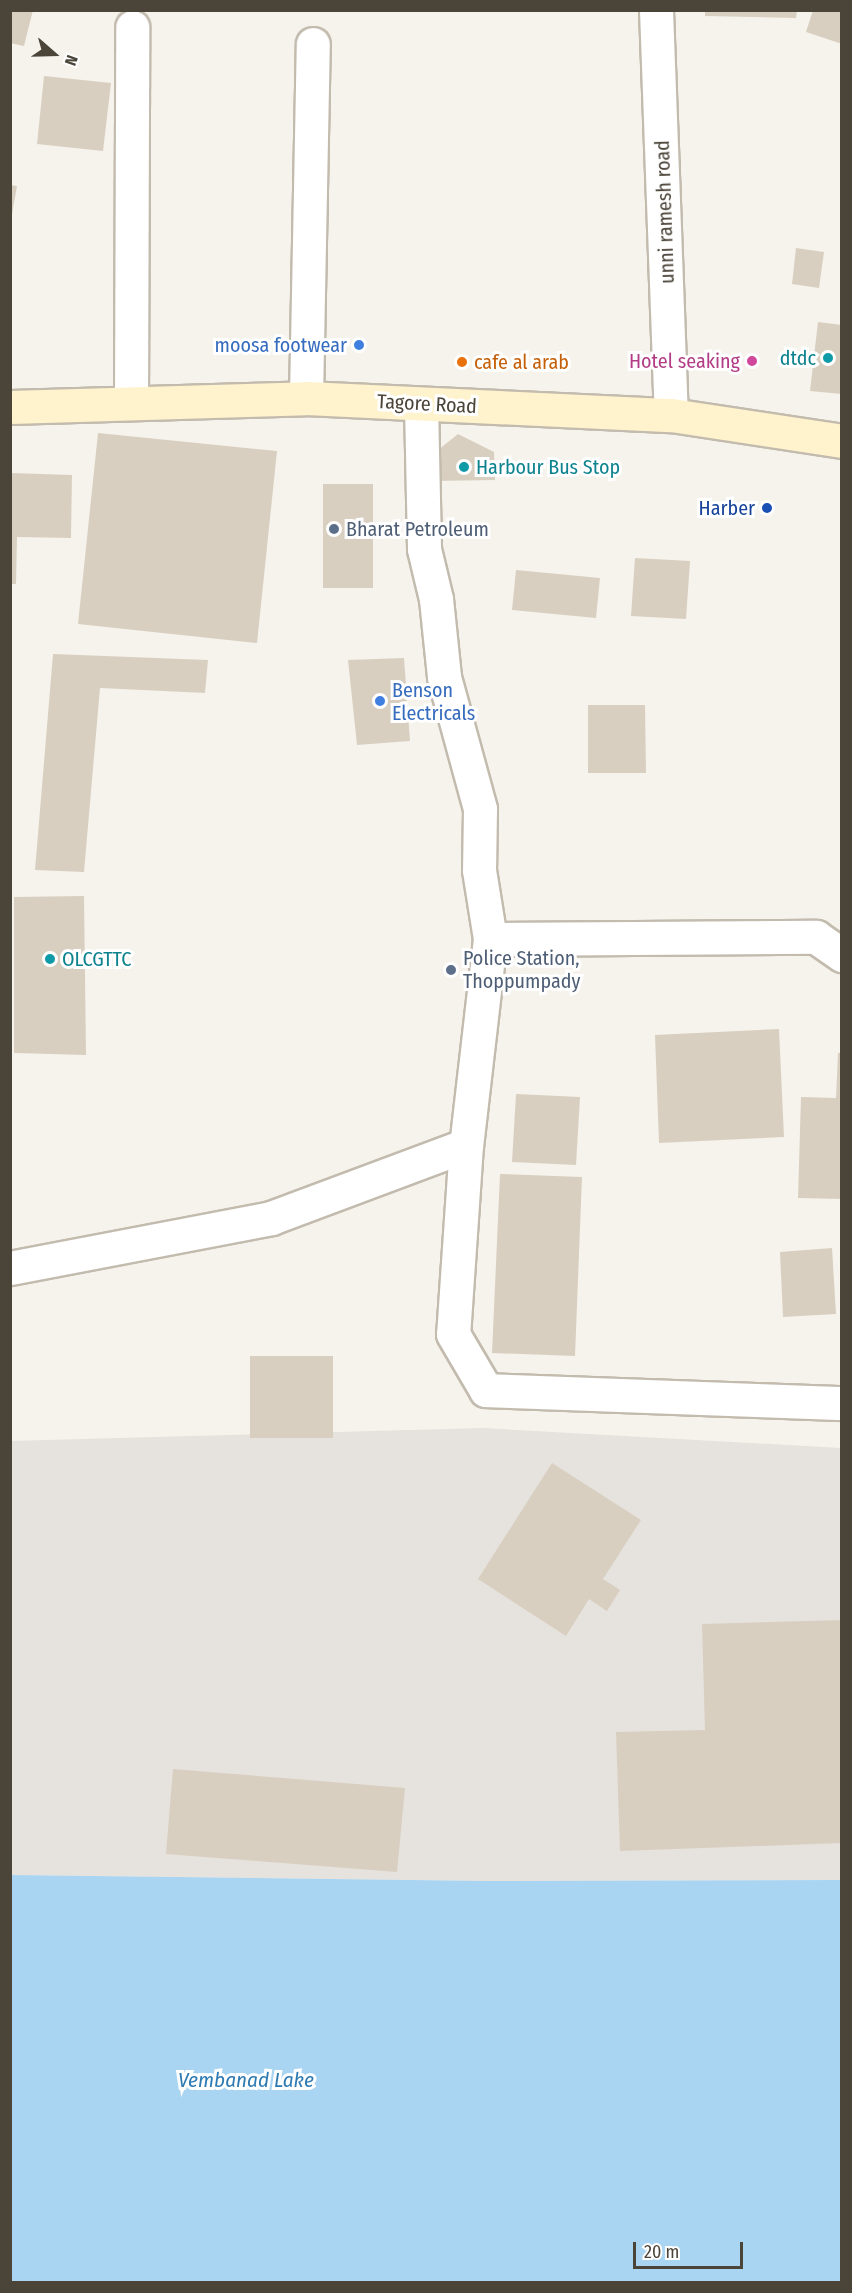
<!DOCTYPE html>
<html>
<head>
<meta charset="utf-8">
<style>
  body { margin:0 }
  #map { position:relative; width:852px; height:2293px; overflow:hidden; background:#f6f3ec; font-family:"Fira Sans Condensed",sans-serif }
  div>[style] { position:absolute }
  .industrial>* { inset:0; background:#e6e2dd }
  .water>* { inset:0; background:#a9d4f2 }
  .building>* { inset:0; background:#d8cfc1 }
  .roads { filter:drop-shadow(2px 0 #c2bbae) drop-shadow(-2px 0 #c2bbae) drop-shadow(0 2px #c2bbae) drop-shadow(0 -2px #c2bbae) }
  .street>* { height:33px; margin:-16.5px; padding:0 16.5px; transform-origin:16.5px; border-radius:16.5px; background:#fff }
  .secondary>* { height:33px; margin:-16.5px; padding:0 16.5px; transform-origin:16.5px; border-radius:16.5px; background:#fff3cd }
  .dots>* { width:16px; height:16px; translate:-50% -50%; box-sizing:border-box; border:3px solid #fff; border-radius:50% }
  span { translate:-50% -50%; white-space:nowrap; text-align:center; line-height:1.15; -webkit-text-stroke:6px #fff; paint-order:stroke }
  .street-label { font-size:20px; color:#4b4439 }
  .shop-label { font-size:20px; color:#366cbe }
  .right { translate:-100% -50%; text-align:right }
  .left { translate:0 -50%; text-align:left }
  .culture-label { font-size:20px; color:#0d838f }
  .hotel-label { font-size:20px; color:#b23c85 }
  .food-label { font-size:20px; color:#c56008 }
  .transit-label { font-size:20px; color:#164399 }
  .service-label { font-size:20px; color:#4e5e75 }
  .water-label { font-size:21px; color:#2e7ab2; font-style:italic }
  .frame { position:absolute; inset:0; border:12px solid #4b4439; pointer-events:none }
  .north { position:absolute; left:24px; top:24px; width:60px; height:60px; -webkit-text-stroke:4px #fff; paint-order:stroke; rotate:110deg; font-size:16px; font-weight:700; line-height:24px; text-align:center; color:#4b4439 }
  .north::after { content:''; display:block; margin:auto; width:21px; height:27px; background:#4b4439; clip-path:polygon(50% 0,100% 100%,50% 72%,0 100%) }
  .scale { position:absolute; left:633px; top:2242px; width:110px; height:27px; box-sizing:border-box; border:3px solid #4b4439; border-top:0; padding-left:8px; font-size:18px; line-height:21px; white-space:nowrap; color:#4b4439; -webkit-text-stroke:4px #fff; paint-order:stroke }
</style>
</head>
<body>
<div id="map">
  <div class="industrial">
    <i style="clip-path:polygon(483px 1428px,841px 1448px,841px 1880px,487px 1881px,11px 1875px,10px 1441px)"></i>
  </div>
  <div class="water">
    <i style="clip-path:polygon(11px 1875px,487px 1881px,841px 1880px,841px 2282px,11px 2282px)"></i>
  </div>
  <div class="building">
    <i style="clip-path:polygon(10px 10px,33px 10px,24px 46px,10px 43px)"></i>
    <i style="clip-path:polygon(705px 10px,797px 10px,796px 18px,705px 16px)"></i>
    <i style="clip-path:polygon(813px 10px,842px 10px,842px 44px,806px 32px)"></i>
    <i style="clip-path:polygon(44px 76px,111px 83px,103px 151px,37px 144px)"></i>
    <i style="clip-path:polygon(10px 185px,17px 186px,12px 214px,10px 213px)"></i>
    <i style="clip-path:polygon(796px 248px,824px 252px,819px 288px,792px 284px)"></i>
    <i style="clip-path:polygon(818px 322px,842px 325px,842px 394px,810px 391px)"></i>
    <i style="clip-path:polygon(98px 433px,277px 451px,257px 643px,78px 624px)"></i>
    <i style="clip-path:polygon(458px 434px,494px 452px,495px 480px,433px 481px,433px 454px)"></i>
    <i style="clip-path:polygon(10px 473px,72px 475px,71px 538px,17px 537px,16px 584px,10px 584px)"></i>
    <i style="clip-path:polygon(323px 484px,373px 484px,373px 588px,323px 588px)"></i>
    <i style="clip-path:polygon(635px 558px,690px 561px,686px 619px,631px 616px)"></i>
    <i style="clip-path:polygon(516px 570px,600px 578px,596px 618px,512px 610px)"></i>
    <i style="clip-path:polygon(53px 654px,208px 660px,205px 693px,100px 688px,84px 872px,35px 870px)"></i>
    <i style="clip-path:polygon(404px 658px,410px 741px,357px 745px,348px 660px)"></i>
    <i style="clip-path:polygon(588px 705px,645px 705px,646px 773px,588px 773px)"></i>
    <i style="clip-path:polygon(84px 896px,86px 1055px,14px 1053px,14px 897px)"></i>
    <i style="clip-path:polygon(779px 1029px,784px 1137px,659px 1143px,655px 1035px)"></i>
    <i style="clip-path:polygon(838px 1053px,842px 1053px,842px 1199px,798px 1198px,801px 1097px,836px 1098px)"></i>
    <i style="clip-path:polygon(516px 1094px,580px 1097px,576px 1165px,512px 1162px)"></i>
    <i style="clip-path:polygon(500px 1174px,582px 1177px,575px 1356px,492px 1353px)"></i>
    <i style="clip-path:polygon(832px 1248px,836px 1314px,783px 1317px,780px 1252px)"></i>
    <i style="clip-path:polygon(250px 1356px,333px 1356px,333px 1438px,250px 1438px)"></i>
    <i style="clip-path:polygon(552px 1463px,641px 1520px,603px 1579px,620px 1590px,607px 1611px,589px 1599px,566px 1636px,478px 1579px)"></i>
    <i style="clip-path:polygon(842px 1620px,842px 1843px,620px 1851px,616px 1732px,705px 1730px,702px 1624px)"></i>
    <i style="clip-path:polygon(173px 1769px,405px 1788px,397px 1872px,166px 1854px)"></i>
  </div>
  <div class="roads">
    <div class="street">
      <i style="left:656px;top:10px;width:405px;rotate:87.9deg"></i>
      <i style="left:306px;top:398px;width:354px;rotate:-88.9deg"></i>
      <i style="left:131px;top:402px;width:375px;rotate:-89.8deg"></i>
      <i style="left:421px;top:404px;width:145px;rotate:88.8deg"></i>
      <i style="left:424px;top:549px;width:51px;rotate:76.5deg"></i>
      <i style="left:436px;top:599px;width:78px;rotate:84.1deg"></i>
      <i style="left:444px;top:677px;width:137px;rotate:74.7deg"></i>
      <i style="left:480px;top:809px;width:61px;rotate:90.9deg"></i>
      <i style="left:479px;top:870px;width:70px;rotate:80.9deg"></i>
      <i style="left:490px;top:939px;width:207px;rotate:96.6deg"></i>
      <i style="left:466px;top:1145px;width:189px;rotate:93.9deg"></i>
      <i style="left:453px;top:1334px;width:65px;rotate:59.5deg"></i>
      <i style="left:486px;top:1390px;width:356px;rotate:2.1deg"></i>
      <i style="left:490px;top:939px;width:326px;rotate:-0.4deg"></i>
      <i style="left:816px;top:937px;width:32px;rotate:35deg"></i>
      <i style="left:10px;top:1268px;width:266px;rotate:-10.8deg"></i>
      <i style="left:271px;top:1218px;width:208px;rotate:-20.5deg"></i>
    </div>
    <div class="secondary">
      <i style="left:10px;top:407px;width:296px;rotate:-1.7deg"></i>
      <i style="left:306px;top:398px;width:365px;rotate:2.7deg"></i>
      <i style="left:671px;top:415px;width:173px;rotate:8.6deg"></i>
    </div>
  </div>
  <div class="dots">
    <i style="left:359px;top:345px;background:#3f7fe0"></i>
    <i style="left:828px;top:358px;background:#0f9aa8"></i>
    <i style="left:752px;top:361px;background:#d1479c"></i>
    <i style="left:462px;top:362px;background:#e8710a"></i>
    <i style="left:464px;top:467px;background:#0f9aa8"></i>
    <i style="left:767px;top:508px;background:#1a4fb4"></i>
    <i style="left:334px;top:529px;background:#5c6f8a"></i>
    <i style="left:380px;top:701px;background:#3f7fe0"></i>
    <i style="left:50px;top:959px;background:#0f9aa8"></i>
    <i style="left:451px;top:970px;background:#5c6f8a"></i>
  </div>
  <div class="street-label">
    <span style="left:665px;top:212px;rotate:-92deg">unni ramesh road</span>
    <span style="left:427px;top:404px;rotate:3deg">Tagore Road</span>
  </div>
  <div class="shop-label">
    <span class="right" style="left:347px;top:345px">moosa footwear</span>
    <span class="left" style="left:392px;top:702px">Benson<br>Electricals</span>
  </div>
  <div class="culture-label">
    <span class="right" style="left:816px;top:358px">dtdc</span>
    <span class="left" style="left:476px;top:467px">Harbour Bus Stop</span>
    <span class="left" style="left:62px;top:959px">OLCGTTC</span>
  </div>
  <div class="hotel-label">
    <span class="right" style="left:740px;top:361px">Hotel seaking</span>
  </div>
  <div class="food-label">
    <span class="left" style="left:474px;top:362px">cafe al arab</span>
  </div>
  <div class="transit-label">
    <span class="right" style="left:755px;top:508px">Harber</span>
  </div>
  <div class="service-label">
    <span class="left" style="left:346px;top:529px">Bharat Petroleum</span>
    <span class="left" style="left:463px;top:970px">Police Station,<br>Thoppumpady</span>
  </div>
  <div class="water-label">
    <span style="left:246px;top:2080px">Vembanad Lake</span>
  </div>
  <div class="frame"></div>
  <div class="north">N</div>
  <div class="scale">20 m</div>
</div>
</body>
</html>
